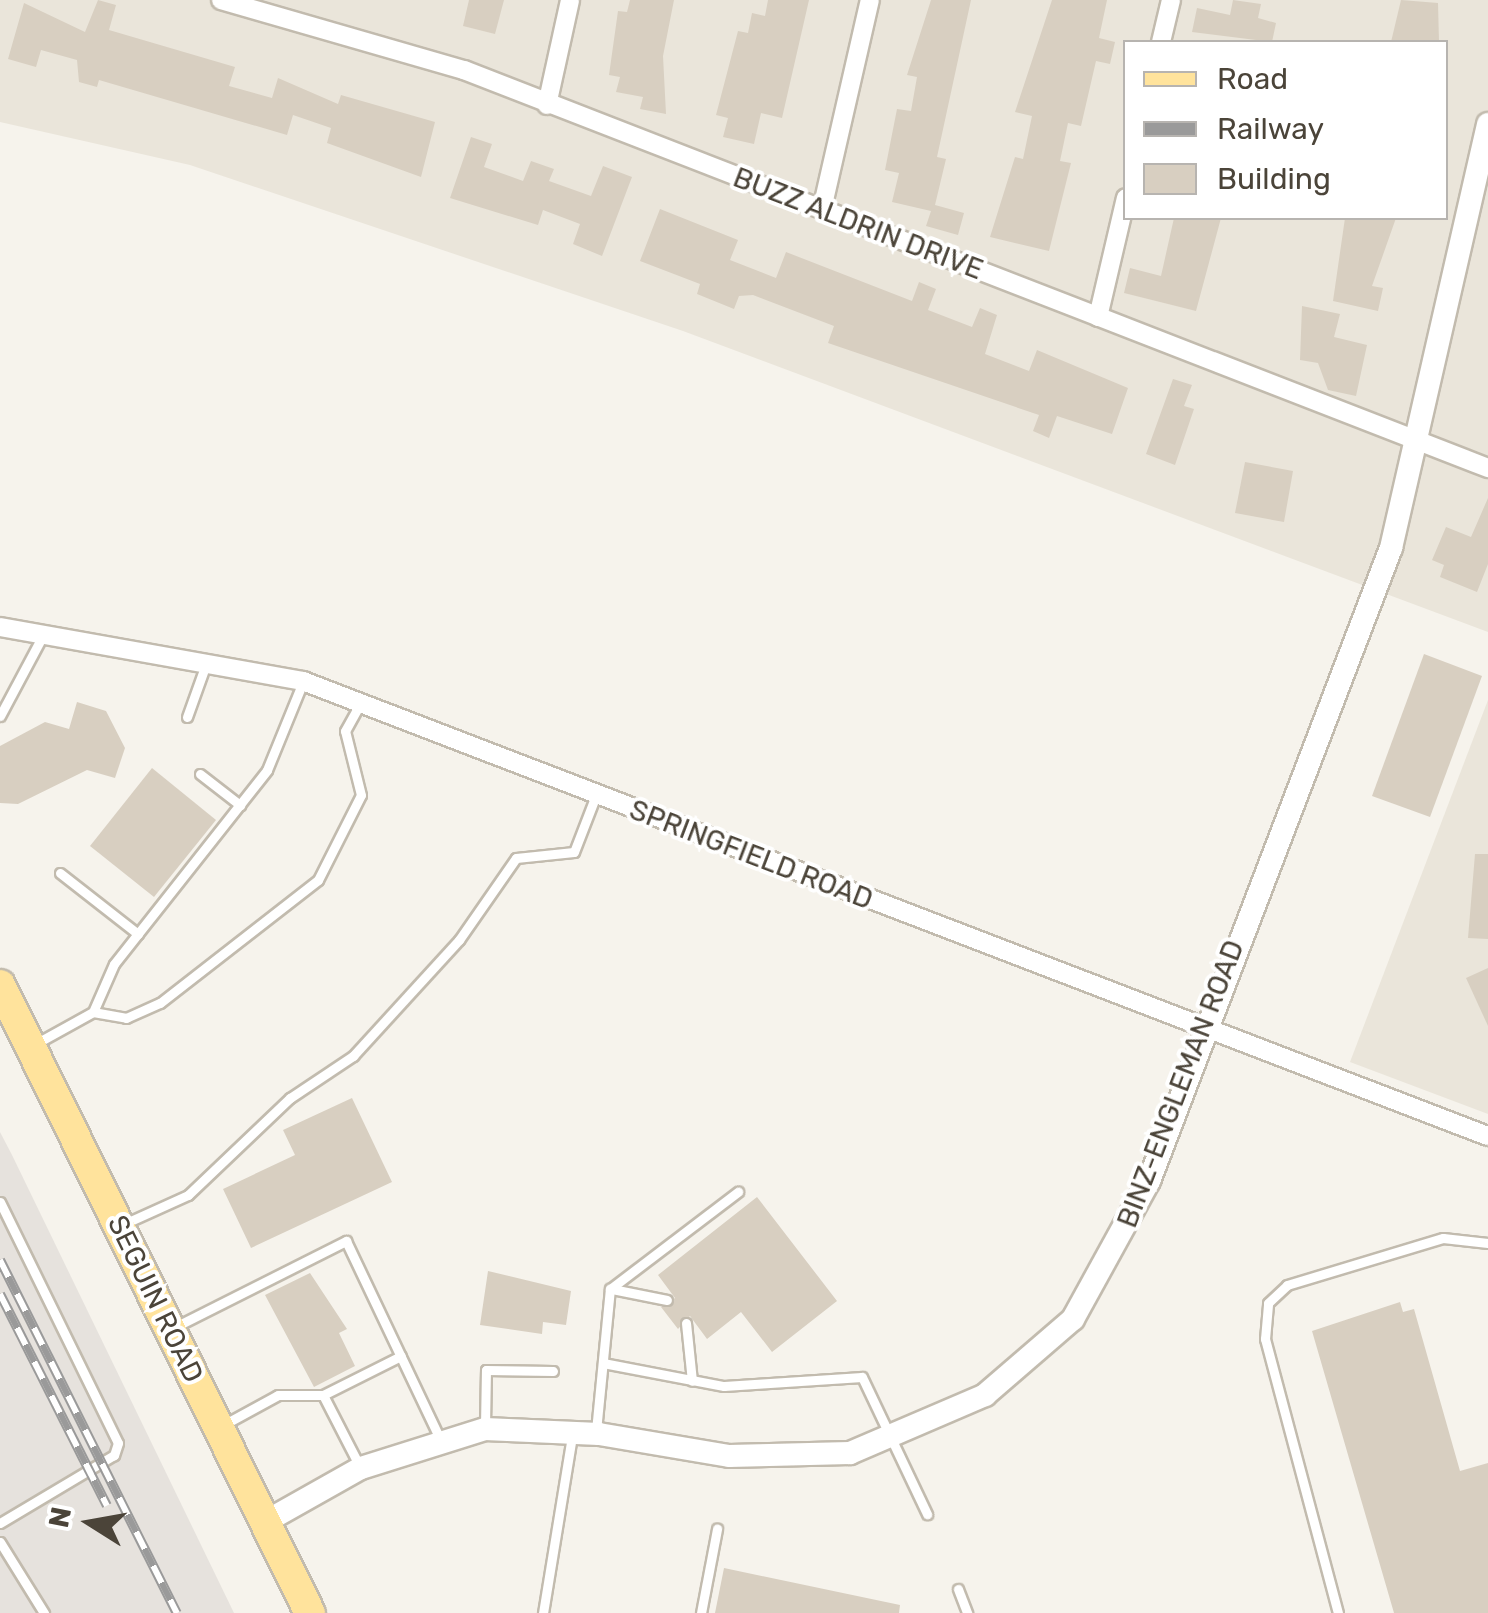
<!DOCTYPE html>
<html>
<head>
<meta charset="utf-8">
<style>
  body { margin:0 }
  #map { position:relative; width:1488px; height:1613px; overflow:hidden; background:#f6f3ec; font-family:Rubik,sans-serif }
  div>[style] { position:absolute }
  .residential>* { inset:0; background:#eae5da }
  .industrial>* { inset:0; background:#e6e2dd }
  .building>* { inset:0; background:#d8cfc1 }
  .roads { filter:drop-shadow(2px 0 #c2bbae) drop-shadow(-2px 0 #c2bbae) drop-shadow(0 2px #c2bbae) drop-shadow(0 -2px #c2bbae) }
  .service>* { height:9px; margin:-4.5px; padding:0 4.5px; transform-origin:4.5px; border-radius:4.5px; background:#fff }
  .minor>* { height:18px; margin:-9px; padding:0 9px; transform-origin:9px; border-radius:9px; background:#fff }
  .tertiary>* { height:22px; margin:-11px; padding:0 11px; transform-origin:11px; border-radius:11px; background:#fff }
  .primary>* { height:30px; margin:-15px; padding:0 15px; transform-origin:15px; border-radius:15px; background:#ffe39c }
  .rail>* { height:10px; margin-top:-5px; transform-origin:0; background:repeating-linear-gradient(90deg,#fff 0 19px,#9a9a9a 0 38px); box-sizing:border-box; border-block:2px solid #9a9a9a }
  span { translate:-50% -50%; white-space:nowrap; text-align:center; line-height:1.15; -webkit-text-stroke:8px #fff; paint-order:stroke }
  .street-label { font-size:28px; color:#4b4439 }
  .legend { position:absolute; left:1123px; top:40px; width:325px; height:180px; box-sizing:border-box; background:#fff; border:2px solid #b7b4b0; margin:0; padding:12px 18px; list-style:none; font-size:30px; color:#4b4439 }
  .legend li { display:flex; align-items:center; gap:20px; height:50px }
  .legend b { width:50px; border:2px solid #b7b4b0 }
  .north { position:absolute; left:40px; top:1473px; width:100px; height:100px; -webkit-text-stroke:8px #fff; paint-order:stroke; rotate:281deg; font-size:28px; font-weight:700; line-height:40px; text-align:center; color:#4b4439 }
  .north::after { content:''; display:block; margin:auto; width:35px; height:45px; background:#4b4439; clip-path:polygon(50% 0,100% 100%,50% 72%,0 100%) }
</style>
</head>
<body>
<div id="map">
  <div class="residential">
    <i style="clip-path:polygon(evenodd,0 0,1488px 0,1488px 632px,683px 331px,190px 165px,0 122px,0 0,1126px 42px,1446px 42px,1446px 218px,1126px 218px,1126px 42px)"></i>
    <i style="clip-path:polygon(1488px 700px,1488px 1114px,1350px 1062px)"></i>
  </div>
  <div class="industrial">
    <i style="clip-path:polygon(0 1132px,12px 1155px,234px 1613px,0 1613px)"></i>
  </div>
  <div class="building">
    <i style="clip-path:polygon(98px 0,116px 5px,109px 30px,235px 67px,229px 86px,272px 98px,278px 78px,338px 104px,341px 95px,435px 122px,421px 177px,327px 143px,331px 128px,293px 115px,287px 135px,99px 80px,97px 87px,79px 82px,77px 60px,41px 50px,36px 67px,8px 59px,24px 3px,85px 32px)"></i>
    <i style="clip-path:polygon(469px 0,504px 0,495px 34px,463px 26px)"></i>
    <i style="clip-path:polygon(630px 0,674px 0,663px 56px,666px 114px,640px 109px,643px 97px,616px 92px,620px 77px,609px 75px,618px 11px,627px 12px)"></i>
    <i style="clip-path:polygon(768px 0,809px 0,782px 118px,761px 113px,754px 144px,723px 137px,728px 118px,716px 115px,738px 31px,748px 33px,752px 13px,765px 16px)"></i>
    <i style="clip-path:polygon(931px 0,971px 0,937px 157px,946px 159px,935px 205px,964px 213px,958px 235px,926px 226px,931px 211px,892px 202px,899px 173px,885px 170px,897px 109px,911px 111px,917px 77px,907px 75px)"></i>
    <i style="clip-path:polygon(1052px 0,1107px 0,1099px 38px,1115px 42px,1110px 64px,1096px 61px,1081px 126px,1068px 123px,1060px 161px,1071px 163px,1049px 251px,990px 237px,1015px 157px,1023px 159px,1032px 116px,1015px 112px)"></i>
    <i style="clip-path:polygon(1233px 0,1261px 4px,1258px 18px,1276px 23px,1272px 42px,1192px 32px,1197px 8px,1230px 15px)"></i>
    <i style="clip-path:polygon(1401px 0,1438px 3px,1439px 42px,1391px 42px)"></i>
    <i style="clip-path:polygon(471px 137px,492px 144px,484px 167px,523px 181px,531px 161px,554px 169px,549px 181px,591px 196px,603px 166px,632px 177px,602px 256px,573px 244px,580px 224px,543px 210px,538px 225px,450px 198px)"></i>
    <i style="clip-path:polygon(660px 209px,738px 240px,730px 260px,776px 278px,786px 252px,912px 301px,919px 282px,936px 289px,928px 310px,972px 327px,980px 308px,997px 315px,985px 354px,1029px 371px,1037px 350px,1128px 388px,1112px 434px,1057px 416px,1049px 438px,1033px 431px,1039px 415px,828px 343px,834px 326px,753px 295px,739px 296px,734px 309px,697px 294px,700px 284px,640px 261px)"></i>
    <i style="clip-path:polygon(1174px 218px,1221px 218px,1196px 311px,1124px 293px,1130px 268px,1161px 276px)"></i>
    <i style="clip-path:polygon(1345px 218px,1396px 218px,1372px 286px,1383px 288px,1378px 311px,1333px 301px)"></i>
    <i style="clip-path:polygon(1302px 306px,1340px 314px,1334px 337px,1367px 345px,1356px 396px,1328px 390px,1318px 363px,1300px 360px)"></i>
    <i style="clip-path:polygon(1173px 379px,1192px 385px,1184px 406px,1194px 409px,1175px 465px,1146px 454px)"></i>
    <i style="clip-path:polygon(1245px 462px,1293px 471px,1284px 522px,1235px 513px)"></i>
    <i style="clip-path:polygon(1488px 498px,1488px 564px,1477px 592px,1440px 577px,1444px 565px,1432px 560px,1446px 527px,1471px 537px)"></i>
    <i style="clip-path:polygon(1424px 654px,1482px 676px,1430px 817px,1372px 796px)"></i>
    <i style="clip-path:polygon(77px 702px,106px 711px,125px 748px,115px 778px,87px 770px,18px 804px,0 803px,0 746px,45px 722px,69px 729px)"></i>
    <i style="clip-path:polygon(152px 768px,216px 820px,154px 897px,90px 846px)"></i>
    <i style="clip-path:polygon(1475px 854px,1488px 854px,1488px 939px,1468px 938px)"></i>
    <i style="clip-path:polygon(1488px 968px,1488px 1026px,1466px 978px)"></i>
    <i style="clip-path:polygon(352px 1098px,392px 1182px,251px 1248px,223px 1189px,295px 1155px,283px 1130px)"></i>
    <i style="clip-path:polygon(757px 1197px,837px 1301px,772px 1352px,741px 1312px,707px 1339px,690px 1316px,678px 1329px,661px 1307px,675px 1298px,658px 1275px)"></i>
    <i style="clip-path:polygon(488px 1271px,571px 1291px,566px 1325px,543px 1322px,542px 1334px,480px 1325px)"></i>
    <i style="clip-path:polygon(310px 1273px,347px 1329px,339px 1333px,355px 1366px,314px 1387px,265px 1295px)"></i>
    <i style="clip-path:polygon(1400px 1302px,1403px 1312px,1414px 1309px,1460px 1471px,1488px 1463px,1488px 1613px,1394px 1613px,1312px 1331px)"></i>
    <i style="clip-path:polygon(724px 1568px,900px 1605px,899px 1613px,715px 1613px)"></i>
  </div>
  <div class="roads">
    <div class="service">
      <i style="left:0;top:716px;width:92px;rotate:-62deg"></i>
      <i style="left:187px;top:717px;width:56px;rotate:-70.3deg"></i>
      <i style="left:200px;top:774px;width:51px;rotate:37.8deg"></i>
      <i style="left:60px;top:873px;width:99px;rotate:38deg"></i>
      <i style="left:93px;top:1012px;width:34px;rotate:10deg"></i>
      <i style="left:126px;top:1018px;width:37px;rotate:-24deg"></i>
      <i style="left:160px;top:1003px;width:200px;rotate:-37.9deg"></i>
      <i style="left:318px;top:880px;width:95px;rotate:-63.2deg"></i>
      <i style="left:361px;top:795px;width:66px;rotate:-104deg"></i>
      <i style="left:345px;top:731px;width:31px;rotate:-61deg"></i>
      <i style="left:37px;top:1043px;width:64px;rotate:-29deg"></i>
      <i style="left:93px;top:1012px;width:52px;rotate:-66.4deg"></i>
      <i style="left:114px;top:964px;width:247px;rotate:-51.7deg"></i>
      <i style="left:267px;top:770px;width:95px;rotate:-67.8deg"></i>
      <i style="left:0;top:1202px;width:268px;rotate:63.9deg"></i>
      <i style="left:118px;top:1443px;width:13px;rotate:108deg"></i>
      <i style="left:114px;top:1455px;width:133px;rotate:149.2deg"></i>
      <i style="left:126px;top:1223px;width:68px;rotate:-24.3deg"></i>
      <i style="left:188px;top:1195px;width:141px;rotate:-43.6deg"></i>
      <i style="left:290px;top:1098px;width:76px;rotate:-33.7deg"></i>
      <i style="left:353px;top:1056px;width:157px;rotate:-47.6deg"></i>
      <i style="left:459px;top:940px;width:100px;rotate:-55.2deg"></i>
      <i style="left:516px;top:858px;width:58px;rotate:-5.9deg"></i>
      <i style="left:574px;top:852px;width:61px;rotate:-68.9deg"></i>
      <i style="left:612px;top:1289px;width:56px;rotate:11.3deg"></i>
      <i style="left:686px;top:1323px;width:58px;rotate:84.1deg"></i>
      <i style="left:173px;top:1328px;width:194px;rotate:-26.7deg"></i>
      <i style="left:346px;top:1241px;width:219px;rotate:64.6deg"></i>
      <i style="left:603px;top:1363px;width:123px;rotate:10.8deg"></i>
      <i style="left:724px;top:1386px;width:138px;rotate:-3.7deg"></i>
      <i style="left:862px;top:1377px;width:152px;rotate:64.6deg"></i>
      <i style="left:323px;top:1395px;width:87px;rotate:-26.6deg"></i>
      <i style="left:225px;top:1424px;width:60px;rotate:-28.7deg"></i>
      <i style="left:278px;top:1395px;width:45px"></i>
      <i style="left:323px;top:1395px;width:79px;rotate:62.8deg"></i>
      <i style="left:485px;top:1426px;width:56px;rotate:-89deg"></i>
      <i style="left:486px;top:1370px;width:67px;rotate:0.9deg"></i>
      <i style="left:596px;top:1431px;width:143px;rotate:-84.4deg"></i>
      <i style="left:610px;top:1289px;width:161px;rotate:-37.2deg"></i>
      <i style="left:0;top:1542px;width:84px;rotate:58.2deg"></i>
      <i style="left:958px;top:1589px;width:26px;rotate:69deg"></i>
      <i style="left:543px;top:1613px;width:179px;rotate:-80.7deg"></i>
      <i style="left:701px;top:1613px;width:86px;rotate:-79.2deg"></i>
      <i style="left:1338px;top:1613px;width:284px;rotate:-104.9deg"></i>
      <i style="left:1265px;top:1339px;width:36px;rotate:-85deg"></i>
      <i style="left:1268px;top:1303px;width:26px;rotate:-43deg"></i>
      <i style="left:1287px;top:1285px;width:163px;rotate:-16.8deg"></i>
      <i style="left:1443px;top:1238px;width:45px;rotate:6.3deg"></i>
    </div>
    <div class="minor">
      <i style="left:221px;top:0;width:253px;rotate:16.1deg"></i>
      <i style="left:464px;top:70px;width:1099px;rotate:21.24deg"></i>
      <i style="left:1161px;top:42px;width:43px;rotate:-76.6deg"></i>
      <i style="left:547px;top:105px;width:107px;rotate:-77.6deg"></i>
      <i style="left:822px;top:209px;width:214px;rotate:-77.1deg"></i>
      <i style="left:1098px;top:317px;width:122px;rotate:-76.8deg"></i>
      <i style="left:0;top:627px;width:308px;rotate:10.1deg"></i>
      <i style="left:303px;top:681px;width:1269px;rotate:21.01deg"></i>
    </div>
    <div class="tertiary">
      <i style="left:265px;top:1522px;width:110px;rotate:-29.4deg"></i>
      <i style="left:361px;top:1468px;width:130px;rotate:-17.5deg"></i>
      <i style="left:485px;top:1429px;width:114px;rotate:2.5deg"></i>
      <i style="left:599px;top:1434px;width:132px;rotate:9.6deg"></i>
      <i style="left:729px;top:1456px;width:121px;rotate:-1.4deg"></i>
      <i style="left:850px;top:1453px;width:147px;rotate:-23.2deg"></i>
      <i style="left:985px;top:1395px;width:116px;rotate:-40.8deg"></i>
      <i style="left:1073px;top:1319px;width:158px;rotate:-61.2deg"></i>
      <i style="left:1149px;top:1181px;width:678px;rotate:-69.08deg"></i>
      <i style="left:1391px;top:548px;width:435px;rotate:-77.1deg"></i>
    </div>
    <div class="primary">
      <i style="left:0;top:985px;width:700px;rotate:63.73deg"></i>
    </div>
  </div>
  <div class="rail">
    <i style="left:0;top:1260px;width:395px;rotate:63.4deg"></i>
    <i style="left:0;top:1294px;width:237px;rotate:63.2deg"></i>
  </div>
  <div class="street-label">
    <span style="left:858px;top:224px;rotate:21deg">BUZZ ALDRIN DRIVE</span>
    <span style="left:751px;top:855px;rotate:21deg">SPRINGFIELD ROAD</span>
    <span style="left:1181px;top:1084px;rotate:-69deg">BINZ-ENGLEMAN ROAD</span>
    <span style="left:155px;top:1299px;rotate:64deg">SEGUIN ROAD</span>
  </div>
  <ul class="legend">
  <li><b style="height:12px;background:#ffe39c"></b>Road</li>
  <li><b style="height:12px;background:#9a9a9a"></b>Railway</li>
  <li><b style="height:28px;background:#d8cfc1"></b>Building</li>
  </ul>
  <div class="north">N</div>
</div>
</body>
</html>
